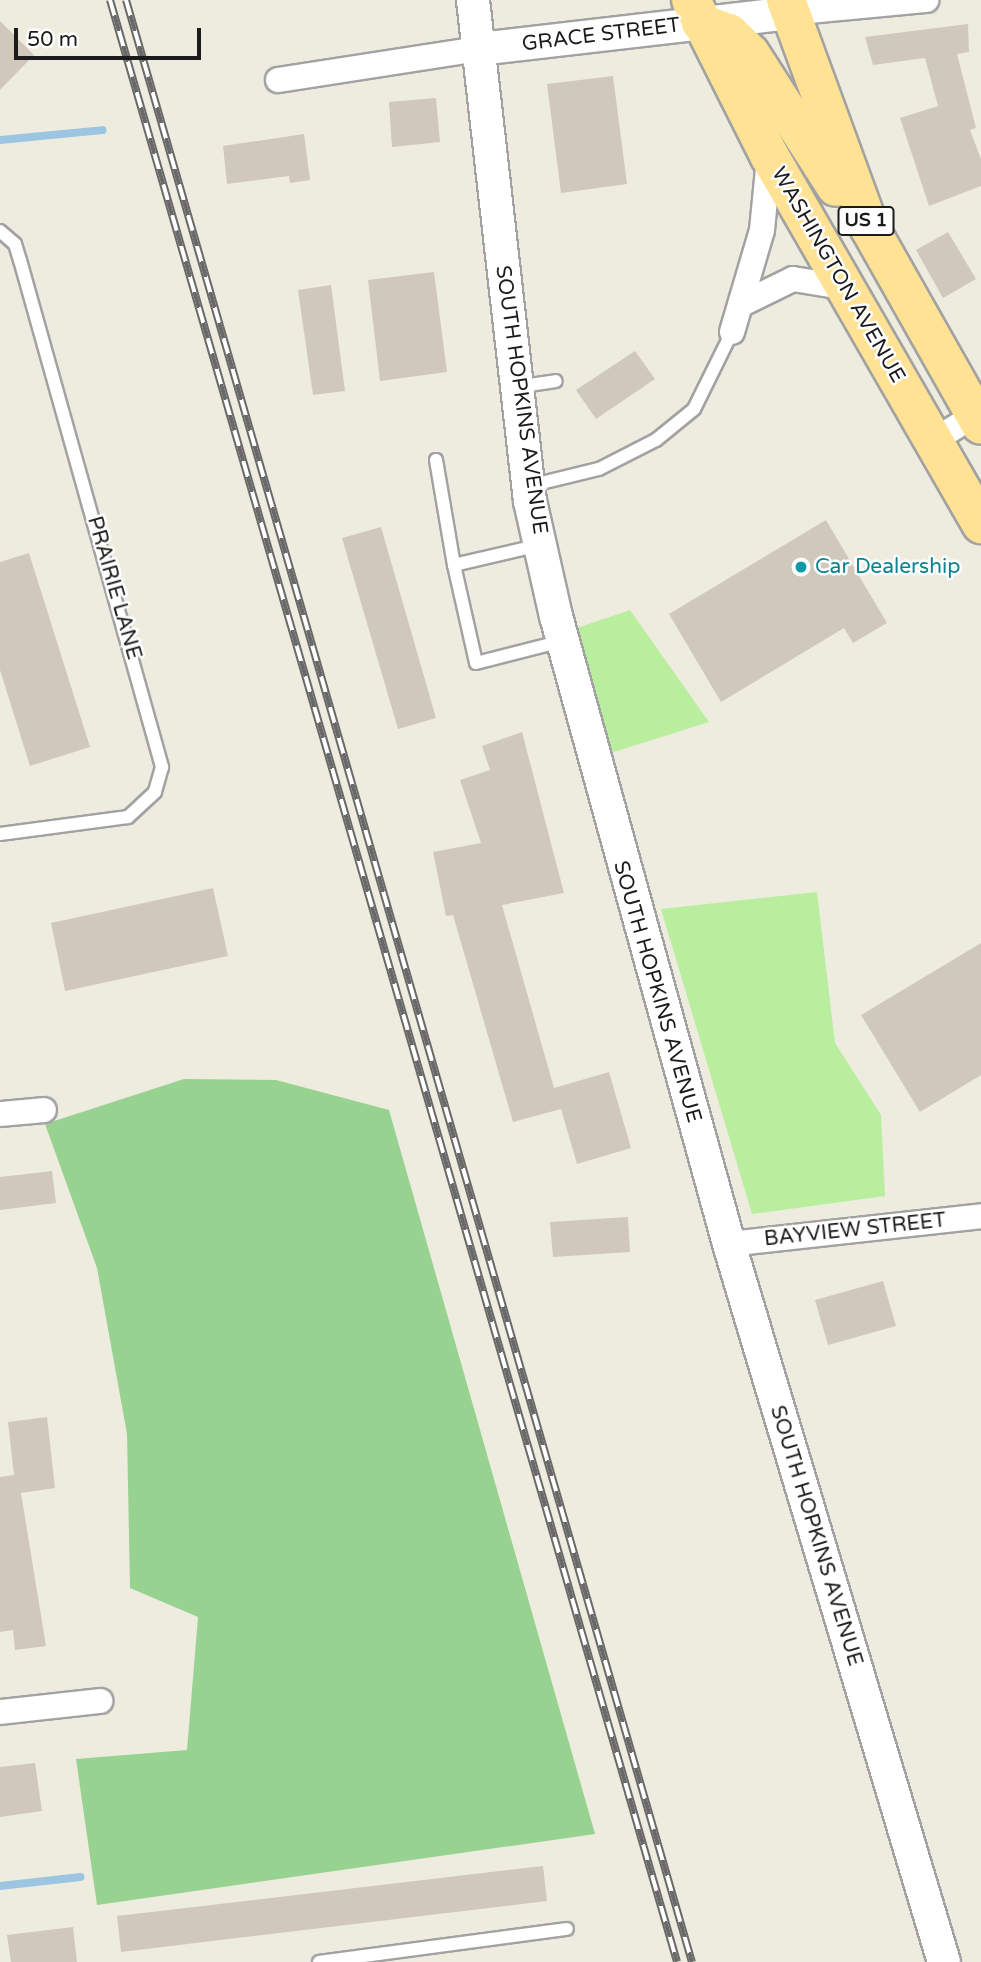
<!DOCTYPE html>
<html>
<head>
<meta charset="utf-8">
<style>
  body { margin:0 }
  #map { position:relative; width:981px; height:1962px; overflow:hidden; background:#eeecdf; font-family:"Varela Round",sans-serif }
  div>[style] { position:absolute }
  .grass>* { inset:0; background:#b9ee9f }
  .forest>* { inset:0; background:#98d290 }
  .stream>* { height:8px; margin:-4px; padding:0 4px; transform-origin:4px; border-radius:4px; background:#9bc5e1 }
  .building>* { inset:0; background:#d1c8bc }
  .roads { filter:drop-shadow(2px 0 #a2a2a2) drop-shadow(-2px 0 #a2a2a2) drop-shadow(0 2px #a2a2a2) drop-shadow(0 -2px #a2a2a2) }
  .service>* { height:12px; margin:-6px; padding:0 6px; transform-origin:6px; border-radius:6px; background:#fff }
  .minor>* { height:24px; margin:-12px; padding:0 12px; transform-origin:12px; border-radius:12px; background:#fff }
  .tertiary>* { height:32px; margin:-16px; padding:0 16px; transform-origin:16px; border-radius:16px; background:#fff }
  .primary>* { height:38px; margin:-19px; padding:0 19px; transform-origin:19px; border-radius:19px; background:#ffe293 }
  .rail>* { height:8px; margin-top:-4px; transform-origin:0; background:repeating-linear-gradient(90deg,#fff 0 16px,#696969 0 32px); box-sizing:border-box; border-block:2px solid #696969 }
  .dots>* { width:19px; height:19px; translate:-50% -50%; box-sizing:border-box; border:4px solid #fff; border-radius:50% }
  span { translate:-50% -50%; white-space:nowrap; text-align:center; line-height:1.15; -webkit-text-stroke:5px #fff; paint-order:stroke }
  .shield-label span { padding:2px 5px; background:#fff; border:2px solid; border-radius:5px; -webkit-text-stroke-width:0 }
  .shield-label { font-size:19px; color:#1b1b1b; font-weight:700 }
  .street-label { font-size:21px; color:#1b1b1b }
  .culture-label { font-size:21px; color:#0d838f }
  .left { translate:0 -50%; text-align:left }
  .scale { position:absolute; left:14px; top:28px; width:187px; height:32px; box-sizing:border-box; border:4px solid #1b1b1b; border-top:0; padding-left:9px; font-size:21px; line-height:24px; white-space:nowrap; color:#1b1b1b; -webkit-text-stroke:5px #fff; paint-order:stroke }
</style>
</head>
<body>
<div id="map">
  <div class="grass">
    <i style="clip-path:polygon(630px 610px,709px 722px,611px 753px,577px 628px)"></i>
    <i style="clip-path:polygon(817px 892px,835px 1043px,881px 1115px,885px 1196px,752px 1214px,661px 909px)"></i>
  </div>
  <div class="forest">
    <i style="clip-path:polygon(184px 1079px,276px 1080px,389px 1110px,595px 1834px,97px 1905px,76px 1759px,187px 1750px,198px 1617px,130px 1588px,127px 1434px,97px 1268px,45px 1124px)"></i>
  </div>
  <div class="stream">
    <i style="left:0;top:140px;width:103px;rotate:-5.5deg"></i>
    <i style="left:0;top:1886px;width:81px;rotate:-6.4deg"></i>
  </div>
  <div class="building">
    <i style="clip-path:polygon(0 21px,34px 55px,0 90px)"></i>
    <i style="clip-path:polygon(968px 24px,969px 52px,957px 54px,976px 128px,970px 130px,981px 159px,981px 186px,929px 206px,900px 118px,938px 106px,925px 58px,873px 65px,865px 37px)"></i>
    <i style="clip-path:polygon(613px 76px,627px 184px,561px 193px,547px 84px)"></i>
    <i style="clip-path:polygon(436px 98px,440px 142px,392px 147px,389px 102px)"></i>
    <i style="clip-path:polygon(304px 134px,310px 180px,290px 183px,289px 176px,227px 184px,223px 146px)"></i>
    <i style="clip-path:polygon(948px 232px,976px 279px,943px 298px,916px 250px)"></i>
    <i style="clip-path:polygon(434px 272px,447px 372px,380px 381px,368px 280px)"></i>
    <i style="clip-path:polygon(331px 285px,345px 391px,313px 395px,298px 290px)"></i>
    <i style="clip-path:polygon(635px 351px,655px 379px,596px 419px,576px 390px)"></i>
    <i style="clip-path:polygon(826px 520px,887px 623px,853px 643px,844px 628px,721px 702px,669px 614px)"></i>
    <i style="clip-path:polygon(381px 527px,436px 718px,398px 729px,342px 538px)"></i>
    <i style="clip-path:polygon(29px 553px,90px 747px,30px 766px,0 670px,0 562px)"></i>
    <i style="clip-path:polygon(522px 732px,564px 893px,502px 905px,554px 1088px,609px 1072px,631px 1148px,577px 1164px,561px 1109px,513px 1122px,453px 915px,446px 916px,433px 852px,481px 843px,460px 780px,490px 770px,482px 746px)"></i>
    <i style="clip-path:polygon(213px 888px,228px 956px,65px 991px,51px 923px)"></i>
    <i style="clip-path:polygon(981px 943px,981px 1075px,920px 1112px,861px 1015px)"></i>
    <i style="clip-path:polygon(52px 1171px,56px 1203px,0 1210px,0 1177px)"></i>
    <i style="clip-path:polygon(628px 1217px,630px 1252px,553px 1257px,550px 1222px)"></i>
    <i style="clip-path:polygon(883px 1281px,896px 1326px,828px 1345px,815px 1300px)"></i>
    <i style="clip-path:polygon(47px 1417px,55px 1488px,21px 1493px,46px 1646px,15px 1650px,13px 1630px,0 1632px,0 1477px,14px 1475px,8px 1422px)"></i>
    <i style="clip-path:polygon(35px 1763px,42px 1811px,0 1817px,0 1767px)"></i>
    <i style="clip-path:polygon(543px 1866px,547px 1901px,121px 1952px,117px 1916px)"></i>
    <i style="clip-path:polygon(73px 1927px,77px 1962px,11px 1962px,7px 1935px)"></i>
  </div>
  <div class="roads">
    <div class="service">
      <i style="left:0;top:231px;width:20px;rotate:41deg"></i>
      <i style="left:15px;top:244px;width:17px;rotate:73deg"></i>
      <i style="left:20px;top:260px;width:527px;rotate:74.35deg"></i>
      <i style="left:162px;top:767px;width:26px;rotate:106deg"></i>
      <i style="left:155px;top:792px;width:37px;rotate:137deg"></i>
      <i style="left:128px;top:817px;width:129px;rotate:172.4deg"></i>
      <i style="left:516px;top:387px;width:40px;rotate:-8.5deg"></i>
      <i style="left:436px;top:460px;width:107px;rotate:80.3deg"></i>
      <i style="left:529px;top:486px;width:72px;rotate:-13.7deg"></i>
      <i style="left:599px;top:469px;width:64px;rotate:-27deg"></i>
      <i style="left:656px;top:440px;width:49px;rotate:-39.2deg"></i>
      <i style="left:694px;top:409px;width:86px;rotate:-63.7deg"></i>
      <i style="left:540px;top:545px;width:88px;rotate:166.9deg"></i>
      <i style="left:454px;top:565px;width:100px;rotate:77.3deg"></i>
      <i style="left:476px;top:663px;width:89px;rotate:-14.3deg"></i>
      <i style="left:319px;top:1962px;width:250px;rotate:-7.6deg"></i>
    </div>
    <div class="minor">
      <i style="left:789px;top:13px;width:138px;rotate:-5.4deg"></i>
      <i style="left:278px;top:80px;width:203px;rotate:-8.8deg"></i>
      <i style="left:740px;top:305px;width:59px;rotate:-26.1deg"></i>
      <i style="left:793px;top:279px;width:51px;rotate:9.1deg"></i>
      <i style="left:732px;top:332px;width:106px;rotate:-73.6deg"></i>
      <i style="left:762px;top:230px;width:71px;rotate:-84.4deg"></i>
      <i style="left:933px;top:441px;width:49px;rotate:-31.8deg"></i>
      <i style="left:0;top:1114px;width:44px;rotate:-5.2deg"></i>
      <i style="left:729px;top:1244px;width:254px;rotate:-6.3deg"></i>
      <i style="left:0;top:1712px;width:101px;rotate:-6.3deg"></i>
    </div>
    <div class="tertiary">
      <i style="left:473px;top:0;width:504px;rotate:83.51deg"></i>
      <i style="left:530px;top:501px;width:118px;rotate:77.3deg"></i>
      <i style="left:556px;top:616px;width:651px;rotate:74.6deg"></i>
      <i style="left:729px;top:1244px;width:749px;rotate:73.33deg"></i>
      <i style="left:479px;top:49px;width:312px;rotate:-6.6deg"></i>
    </div>
    <div class="primary">
      <i style="left:691px;top:0;width:174px;rotate:63.3deg"></i>
      <i style="left:769px;top:155px;width:426px;rotate:60.1deg"></i>
      <i style="left:786px;top:0;width:242px;rotate:69.9deg"></i>
      <i style="left:869px;top:227px;width:227px;rotate:60.5deg"></i>
      <i style="left:701px;top:23px;width:30px;rotate:20deg"></i>
      <i style="left:729px;top:33px;width:29px;rotate:44deg"></i>
      <i style="left:750px;top:53px;width:159px;rotate:57.3deg"></i>
    </div>
  </div>
  <div class="rail">
    <i style="left:110px;top:0;width:2042px;rotate:73.88deg"></i>
    <i style="left:126px;top:0;width:2042px;rotate:73.91deg"></i>
  </div>
  <div class="dots">
    <i style="left:801px;top:567px;background:#0f9aa8"></i>
  </div>
  <div class="shield-label">
    <span style="left:866px;top:221px">US 1</span>
  </div>
  <div class="street-label">
    <span style="left:601px;top:35px;rotate:-7deg">GRACE STREET</span>
    <span style="left:838px;top:275px;rotate:60deg">WASHINGTON AVENUE</span>
    <span style="left:521px;top:400px;rotate:82deg">SOUTH HOPKINS AVENUE</span>
    <span style="left:114px;top:588px;rotate:74deg">PRAIRIE LANE</span>
    <span style="left:657px;top:992px;rotate:74deg">SOUTH HOPKINS AVENUE</span>
    <span style="left:855px;top:1230px;rotate:-6deg">BAYVIEW STREET</span>
    <span style="left:816px;top:1536px;rotate:73deg">SOUTH HOPKINS AVENUE</span>
  </div>
  <div class="culture-label">
    <span class="left" style="left:815px;top:567px">Car Dealership</span>
  </div>
  <div class="scale">50 m</div>
</div>
</body>
</html>
